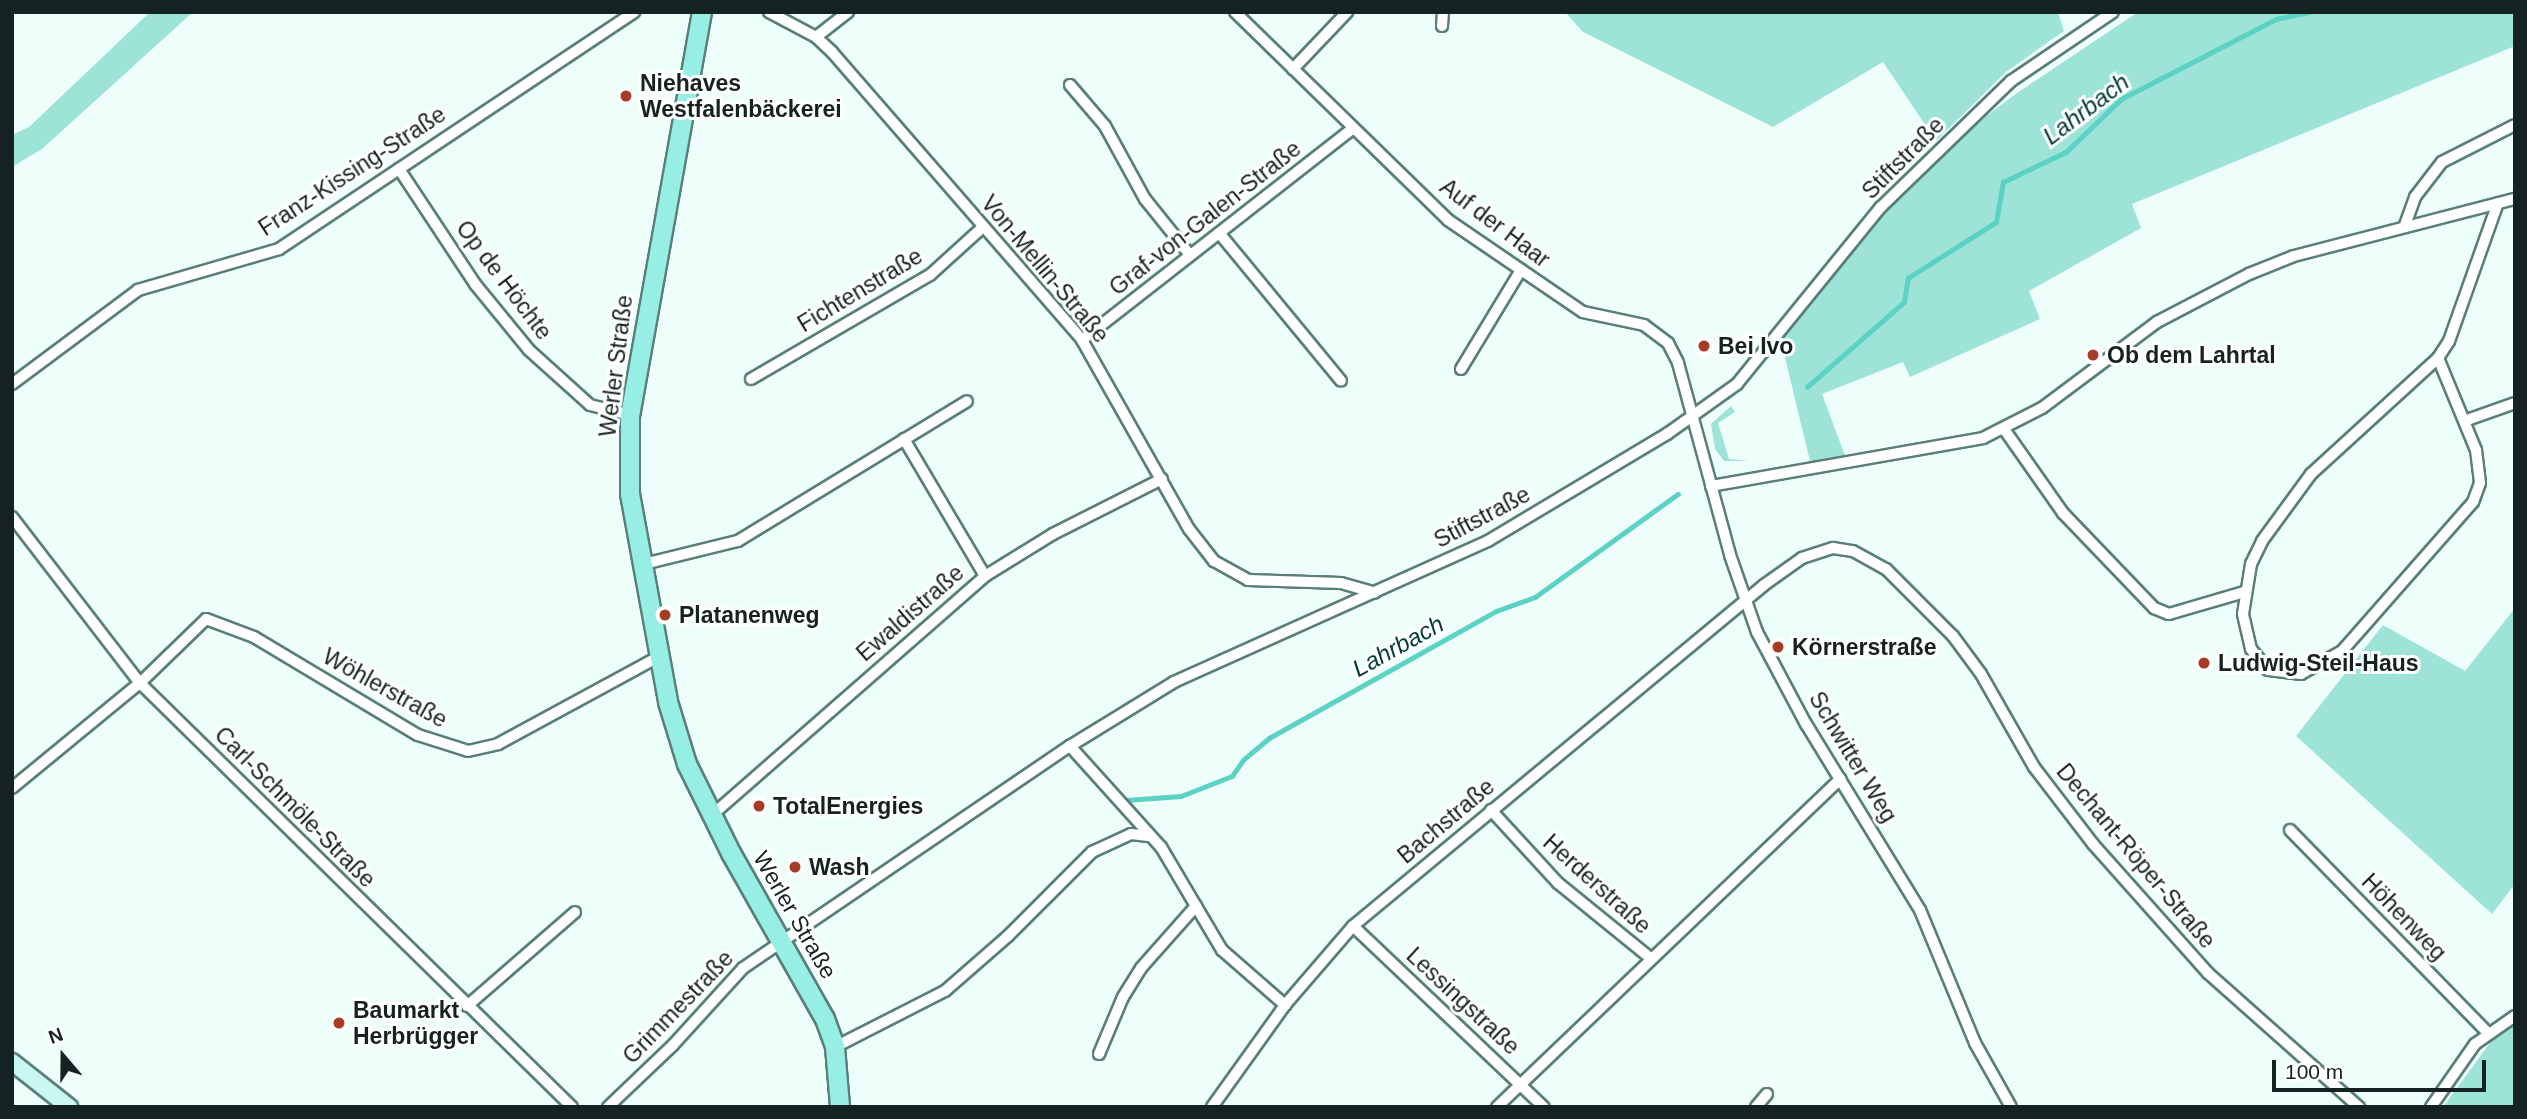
<!DOCTYPE html>
<html>
<head>
<meta charset="utf-8">
<style>
  body { margin:0 }
  #map { position:relative; width:2527px; height:1119px; overflow:hidden; background:#eefefb; font-family:Arial,sans-serif }
  div>[style] { position:absolute }
  .green>* { inset:0; background:#9de3d8 }
  .stream>* { height:4.5px; margin:-2.25px; padding:0 2.25px; transform-origin:2.25px; border-radius:2.25px; background:#5bd2c4 }
  .roads { filter:drop-shadow(2px 0 #5a7f79) drop-shadow(-2px 0 #5a7f79) drop-shadow(0 2px #5a7f79) drop-shadow(0 -2px #5a7f79) }
  .minor>* { height:10px; margin:-5px; padding:0 5px; transform-origin:5px; border-radius:5px; background:#fff }
  .secondary>* { height:16px; margin:-8px; padding:0 8px; transform-origin:8px; border-radius:8px; background:#caf7f2 }
  .primary>* { height:18px; margin:-9px; padding:0 9px; transform-origin:9px; border-radius:9px; background:#96eee5 }
  .dots>* { width:19px; height:19px; translate:-50% -50%; box-sizing:border-box; border:4px solid #fff; border-radius:50% }
  span { translate:-50% -50%; white-space:nowrap; text-align:center; line-height:1.15; -webkit-text-stroke:6px #fff; paint-order:stroke }
  .poi-label { font-size:23px; color:#142321; font-weight:700 }
  .left { translate:0 -50%; text-align:left }
  .street-label { font-size:23px; color:#142321 }
  .water-label { font-size:24px; color:#023c36; font-style:italic }
  .frame { position:absolute; inset:0; border:14px solid #142321; pointer-events:none }
  .north { position:absolute; left:28px; top:1021px; width:70px; height:70px; -webkit-text-stroke:5px #fff; paint-order:stroke; rotate:340deg; font-size:19px; font-weight:700; line-height:28px; text-align:center; color:#142321 }
  .north::after { content:''; display:block; margin:auto; width:24px; height:32px; background:#142321; clip-path:polygon(50% 0,100% 100%,50% 72%,0 100%) }
  .scale { position:absolute; left:2272px; top:1060px; width:214px; height:32px; box-sizing:border-box; border:4px solid #142321; border-top:0; padding-left:9px; font-size:21px; line-height:24px; white-space:nowrap; color:#142321; -webkit-text-stroke:5px #fff; paint-order:stroke }
</style>
</head>
<body>
<div id="map">
  <div class="green">
    <i style="clip-path:polygon(150px 12px,193px 12px,42px 149px,12px 167px,12px 135px,29px 127px)"></i>
    <i style="clip-path:polygon(1565px 12px,2058px 12px,2064px 31px,2006px 72px,1936px 141px,1883px 62px,1773px 127px,1583px 32px)"></i>
    <i style="clip-path:polygon(2138px 12px,2515px 12px,2515px 46px,2132px 204px,2141px 228px,2029px 291px,2040px 319px,1910px 377px,1903px 362px,1822px 394px,1847px 461px,1811px 465px,1779px 333px,1881px 207px,1937px 153px,2017px 93px)"></i>
    <i style="clip-path:polygon(1731px 406px,1735px 412px,1718px 423px,1729px 459px,1749px 461px,1724px 461px,1715px 449px,1711px 424px)"></i>
    <i style="clip-path:polygon(2515px 608px,2515px 884px,2492px 914px,2296px 736px,2383px 625px,2465px 671px)"></i>
    <i style="clip-path:polygon(2515px 1024px,2515px 1107px,2443px 1107px,2492px 1040px)"></i>
  </div>
  <div class="stream">
    <i style="left:1807px;top:387px;width:129px;rotate:-41.2deg"></i>
    <i style="left:1904px;top:302px;width:24px;rotate:-81deg"></i>
    <i style="left:1908px;top:278px;width:104px;rotate:-32.5deg"></i>
    <i style="left:1996px;top:222px;width:41px;rotate:-80.1deg"></i>
    <i style="left:2003px;top:182px;width:70px;rotate:-25.5deg"></i>
    <i style="left:2066px;top:152px;width:76px;rotate:-43.9deg"></i>
    <i style="left:2121px;top:99px;width:174px;rotate:-27.3deg"></i>
    <i style="left:2276px;top:19px;width:34px;rotate:-12deg"></i>
    <i style="left:1126px;top:800px;width:55px;rotate:-4.2deg"></i>
    <i style="left:1181px;top:796px;width:55px;rotate:-21.4deg"></i>
    <i style="left:1232px;top:776px;width:19px;rotate:-55deg"></i>
    <i style="left:1243px;top:760px;width:34px;rotate:-40deg"></i>
    <i style="left:1269px;top:738px;width:260px;rotate:-29.2deg"></i>
    <i style="left:1496px;top:611px;width:41px;rotate:-19.7deg"></i>
    <i style="left:1535px;top:597px;width:176px;rotate:-35.8deg"></i>
  </div>
  <div class="roads">
    <div class="minor">
      <i style="left:769px;top:12px;width:53px;rotate:28deg"></i>
      <i style="left:816px;top:37px;width:22px;rotate:43deg"></i>
      <i style="left:832px;top:52px;width:381px;rotate:49deg"></i>
      <i style="left:1082px;top:340px;width:217px;rotate:60.5deg"></i>
      <i style="left:1189px;top:529px;width:41px;rotate:52deg"></i>
      <i style="left:1214px;top:561px;width:39px;rotate:29deg"></i>
      <i style="left:1248px;top:580px;width:93px;rotate:1.8deg"></i>
      <i style="left:1341px;top:583px;width:35px;rotate:16deg"></i>
      <i style="left:1235px;top:12px;width:298px;rotate:44.3deg"></i>
      <i style="left:1448px;top:220px;width:163px;rotate:34.3deg"></i>
      <i style="left:1583px;top:312px;width:62px;rotate:12deg"></i>
      <i style="left:1644px;top:325px;width:30px;rotate:37deg"></i>
      <i style="left:1668px;top:343px;width:22px;rotate:63deg"></i>
      <i style="left:1678px;top:363px;width:199px;rotate:74.8deg"></i>
      <i style="left:1730px;top:555px;width:82px;rotate:70.7deg"></i>
      <i style="left:1757px;top:632px;width:104px;rotate:62deg"></i>
      <i style="left:1806px;top:724px;width:218px;rotate:58.5deg"></i>
      <i style="left:1920px;top:910px;width:144px;rotate:67.5deg"></i>
      <i style="left:1975px;top:1043px;width:73px;rotate:60.6deg"></i>
      <i style="left:1442px;top:26px;width:14px;rotate:-86deg"></i>
      <i style="left:816px;top:37px;width:41px;rotate:-38deg"></i>
      <i style="left:1293px;top:69px;width:79px;rotate:-46.5deg"></i>
      <i style="left:1070px;top:85px;width:54px;rotate:49.5deg"></i>
      <i style="left:1105px;top:126px;width:83px;rotate:61.3deg"></i>
      <i style="left:1145px;top:199px;width:72px;rotate:51.2deg"></i>
      <i style="left:399px;top:169px;width:138px;rotate:56.5deg"></i>
      <i style="left:475px;top:284px;width:85px;rotate:50.7deg"></i>
      <i style="left:529px;top:350px;width:82px;rotate:42deg"></i>
      <i style="left:590px;top:405px;width:41px;rotate:14deg"></i>
      <i style="left:2405px;top:225px;width:30px;rotate:-70deg"></i>
      <i style="left:2415px;top:197px;width:44px;rotate:-52.4deg"></i>
      <i style="left:2442px;top:162px;width:82px;rotate:-26.9deg"></i>
      <i style="left:1220px;top:234px;width:190px;rotate:50.5deg"></i>
      <i style="left:1082px;top:340px;width:344px;rotate:-38deg"></i>
      <i style="left:2438px;top:358px;width:100px;rotate:67.6deg"></i>
      <i style="left:2476px;top:450px;width:33px;rotate:83deg"></i>
      <i style="left:2480px;top:483px;width:20px;rotate:110deg"></i>
      <i style="left:2473px;top:502px;width:198px;rotate:131.3deg"></i>
      <i style="left:2342px;top:651px;width:47px;rotate:150.7deg"></i>
      <i style="left:2301px;top:674px;width:33px;rotate:-173deg"></i>
      <i style="left:2268px;top:670px;width:27px;rotate:-129deg"></i>
      <i style="left:2251px;top:649px;width:36px;rotate:-103deg"></i>
      <i style="left:2243px;top:614px;width:51px;rotate:-80.9deg"></i>
      <i style="left:2251px;top:564px;width:25px;rotate:-64deg"></i>
      <i style="left:2262px;top:541px;width:83px;rotate:-53.8deg"></i>
      <i style="left:2311px;top:474px;width:172px;rotate:-42.4deg"></i>
      <i style="left:2438px;top:358px;width:20px;rotate:-57deg"></i>
      <i style="left:2449px;top:341px;width:146px;rotate:-70.5deg"></i>
      <i style="left:1461px;top:369px;width:116px;rotate:-58.8deg"></i>
      <i style="left:751px;top:379px;width:207px;rotate:-30.2deg"></i>
      <i style="left:930px;top:275px;width:72px;rotate:-42.2deg"></i>
      <i style="left:12px;top:384px;width:157px;rotate:-36.7deg"></i>
      <i style="left:138px;top:290px;width:147px;rotate:-16.2deg"></i>
      <i style="left:279px;top:249px;width:427px;rotate:-33.7deg"></i>
      <i style="left:2467px;top:420px;width:51px;rotate:-19.5deg"></i>
      <i style="left:2004px;top:429px;width:103px;rotate:54.9deg"></i>
      <i style="left:2063px;top:513px;width:132px;rotate:46.2deg"></i>
      <i style="left:2154px;top:608px;width:16px;rotate:22deg"></i>
      <i style="left:2169px;top:614px;width:78px;rotate:-16.3deg"></i>
      <i style="left:904px;top:439px;width:159px;rotate:59.4deg"></i>
      <i style="left:1711px;top:486px;width:276px;rotate:-10deg"></i>
      <i style="left:1983px;top:438px;width:66px;rotate:-27deg"></i>
      <i style="left:2042px;top:408px;width:144px;rotate:-36.8deg"></i>
      <i style="left:2157px;top:322px;width:104px;rotate:-27.6deg"></i>
      <i style="left:2249px;top:274px;width:48px;rotate:-21.8deg"></i>
      <i style="left:2294px;top:256px;width:228px;rotate:-14.5deg"></i>
      <i style="left:12px;top:517px;width:210px;rotate:52.4deg"></i>
      <i style="left:140px;top:683px;width:605px;rotate:44.46deg"></i>
      <i style="left:640px;top:565px;width:101px;rotate:-13.8deg"></i>
      <i style="left:738px;top:541px;width:268px;rotate:-31.4deg"></i>
      <i style="left:1070px;top:746px;width:136px;rotate:48deg"></i>
      <i style="left:1161px;top:847px;width:120px;rotate:59.4deg"></i>
      <i style="left:1222px;top:950px;width:84px;rotate:41.1deg"></i>
      <i style="left:12px;top:788px;width:166px;rotate:-39.4deg"></i>
      <i style="left:140px;top:683px;width:92px;rotate:-44.1deg"></i>
      <i style="left:206px;top:619px;width:51px;rotate:20.6deg"></i>
      <i style="left:254px;top:637px;width:191px;rotate:30.9deg"></i>
      <i style="left:418px;top:735px;width:52px;rotate:17.7deg"></i>
      <i style="left:468px;top:751px;width:31px;rotate:-13deg"></i>
      <i style="left:498px;top:744px;width:182px;rotate:-28.5deg"></i>
      <i style="left:1491px;top:810px;width:99px;rotate:47.5deg"></i>
      <i style="left:1558px;top:883px;width:117px;rotate:39.1deg"></i>
      <i style="left:711px;top:816px;width:364px;rotate:-41.2deg"></i>
      <i style="left:985px;top:576px;width:80px;rotate:-31.7deg"></i>
      <i style="left:1053px;top:534px;width:122px;rotate:-26.8deg"></i>
      <i style="left:2290px;top:830px;width:282px;rotate:45.7deg"></i>
      <i style="left:1353px;top:926px;width:263px;rotate:43.5deg"></i>
      <i style="left:467px;top:1006px;width:143px;rotate:-41deg"></i>
      <i style="left:835px;top:1047px;width:123px;rotate:-27deg"></i>
      <i style="left:945px;top:991px;width:84px;rotate:-41.1deg"></i>
      <i style="left:1008px;top:936px;width:119px;rotate:-45deg"></i>
      <i style="left:1092px;top:852px;width:43px;rotate:-24.8deg"></i>
      <i style="left:1131px;top:834px;width:17px;rotate:7deg"></i>
      <i style="left:1099px;top:1054px;width:62px;rotate:-67.2deg"></i>
      <i style="left:1123px;top:997px;width:34px;rotate:-58deg"></i>
      <i style="left:1141px;top:968px;width:83px;rotate:-48.4deg"></i>
      <i style="left:608px;top:1107px;width:90px;rotate:-43.6deg"></i>
      <i style="left:673px;top:1045px;width:104px;rotate:-47.7deg"></i>
      <i style="left:743px;top:968px;width:395px;rotate:-34.2deg"></i>
      <i style="left:1070px;top:746px;width:122px;rotate:-31.6deg"></i>
      <i style="left:1174px;top:682px;width:344px;rotate:-24.2deg"></i>
      <i style="left:1488px;top:541px;width:209px;rotate:-30.9deg"></i>
      <i style="left:1667px;top:434px;width:86px;rotate:-35.5deg"></i>
      <i style="left:1737px;top:384px;width:228px;rotate:-50.9deg"></i>
      <i style="left:1881px;top:207px;width:181px;rotate:-44.1deg"></i>
      <i style="left:2011px;top:81px;width:123px;rotate:-34.1deg"></i>
      <i style="left:1212px;top:1107px;width:125px;rotate:-54.4deg"></i>
      <i style="left:1285px;top:1005px;width:104px;rotate:-49.3deg"></i>
      <i style="left:1353px;top:926px;width:534px;rotate:-39.68deg"></i>
      <i style="left:1764px;top:585px;width:47px;rotate:-35.4deg"></i>
      <i style="left:1802px;top:558px;width:33px;rotate:-18deg"></i>
      <i style="left:1833px;top:548px;width:20px;rotate:9deg"></i>
      <i style="left:1853px;top:551px;width:38px;rotate:29deg"></i>
      <i style="left:1886px;top:569px;width:95px;rotate:45deg"></i>
      <i style="left:1953px;top:636px;width:47px;rotate:53.6deg"></i>
      <i style="left:1981px;top:674px;width:107px;rotate:60.3deg"></i>
      <i style="left:2034px;top:767px;width:97px;rotate:52.5deg"></i>
      <i style="left:2093px;top:844px;width:173px;rotate:48.3deg"></i>
      <i style="left:2208px;top:973px;width:202px;rotate:41.6deg"></i>
      <i style="left:1497px;top:1107px;width:475px;rotate:-43.7deg"></i>
      <i style="left:1756px;top:1107px;width:17px;rotate:-50deg"></i>
      <i style="left:2431px;top:1107px;width:77px;rotate:-55.1deg"></i>
      <i style="left:2475px;top:1044px;width:49px;rotate:-35deg"></i>
    </div>
    <div class="secondary">
      <i style="left:12px;top:1062px;width:73px;rotate:38.3deg"></i>
    </div>
    <div class="primary">
      <i style="left:702px;top:12px;width:409px;rotate:100.1deg"></i>
      <i style="left:630px;top:415px;width:79px;rotate:90deg"></i>
      <i style="left:630px;top:494px;width:211px;rotate:79.6deg"></i>
      <i style="left:668px;top:702px;width:65px;rotate:73deg"></i>
      <i style="left:687px;top:764px;width:99px;rotate:63.7deg"></i>
      <i style="left:731px;top:853px;width:191px;rotate:60.5deg"></i>
      <i style="left:825px;top:1019px;width:30px;rotate:70deg"></i>
      <i style="left:835px;top:1047px;width:60px;rotate:85.2deg"></i>
    </div>
  </div>
  <div class="dots">
    <i style="left:626px;top:96px;background:#a53c23"></i>
    <i style="left:1704px;top:346px;background:#a53c23"></i>
    <i style="left:2093px;top:355px;background:#a53c23"></i>
    <i style="left:665px;top:615px;background:#a53c23"></i>
    <i style="left:1778px;top:647px;background:#a53c23"></i>
    <i style="left:2204px;top:663px;background:#a53c23"></i>
    <i style="left:759px;top:806px;background:#a53c23"></i>
    <i style="left:795px;top:867px;background:#a53c23"></i>
    <i style="left:339px;top:1023px;background:#a53c23"></i>
  </div>
  <div class="poi-label">
    <span class="left" style="left:640px;top:96px">Niehaves<br>Westfalenbäckerei</span>
    <span class="left" style="left:1718px;top:346px">Bei Ivo</span>
    <span class="left" style="left:2107px;top:355px">Ob dem Lahrtal</span>
    <span class="left" style="left:679px;top:615px">Platanenweg</span>
    <span class="left" style="left:1792px;top:647px">Körnerstraße</span>
    <span class="left" style="left:2218px;top:663px">Ludwig-Steil-Haus</span>
    <span class="left" style="left:773px;top:806px">TotalEnergies</span>
    <span class="left" style="left:809px;top:867px">Wash</span>
    <span class="left" style="left:353px;top:1023px">Baumarkt<br>Herbrügger</span>
  </div>
  <div class="street-label">
    <span style="left:1903px;top:158px;rotate:-45deg">Stiftstraße</span>
    <span style="left:352px;top:171px;rotate:-33deg">Franz-Kissing-Straße</span>
    <span style="left:1205px;top:218px;rotate:-38deg">Graf-von-Galen-Straße</span>
    <span style="left:1495px;top:223px;rotate:37deg">Auf der Haar</span>
    <span style="left:1045px;top:269px;rotate:50deg">Von-Mellin-Straße</span>
    <span style="left:504px;top:280px;rotate:53deg">Op de Höchte</span>
    <span style="left:860px;top:290px;rotate:-31deg">Fichtenstraße</span>
    <span style="left:616px;top:366px;rotate:-83deg">Werler Straße</span>
    <span style="left:1482px;top:517px;rotate:-28deg">Stiftstraße</span>
    <span style="left:910px;top:613px;rotate:-41deg">Ewaldistraße</span>
    <span style="left:385px;top:688px;rotate:29deg">Wöhlerstraße</span>
    <span style="left:1853px;top:757px;rotate:59deg">Schwitter Weg</span>
    <span style="left:295px;top:807px;rotate:45deg">Carl-Schmöle-Straße</span>
    <span style="left:1446px;top:821px;rotate:-40deg">Bachstraße</span>
    <span style="left:2136px;top:856px;rotate:50deg">Dechant-Röper-Straße</span>
    <span style="left:1597px;top:884px;rotate:42deg">Herderstraße</span>
    <span style="left:795px;top:915px;rotate:60deg">Werler Straße</span>
    <span style="left:2404px;top:917px;rotate:46deg">Höhenweg</span>
    <span style="left:1463px;top:1001px;rotate:43deg">Lessingstraße</span>
    <span style="left:678px;top:1007px;rotate:-46deg">Grimmestraße</span>
  </div>
  <div class="water-label">
    <span style="left:2086px;top:109px;rotate:-37deg">Lahrbach</span>
    <span style="left:1398px;top:646px;rotate:-29deg">Lahrbach</span>
  </div>
  <div class="frame"></div>
  <div class="north">N</div>
  <div class="scale">100 m</div>
</div>
</body>
</html>
